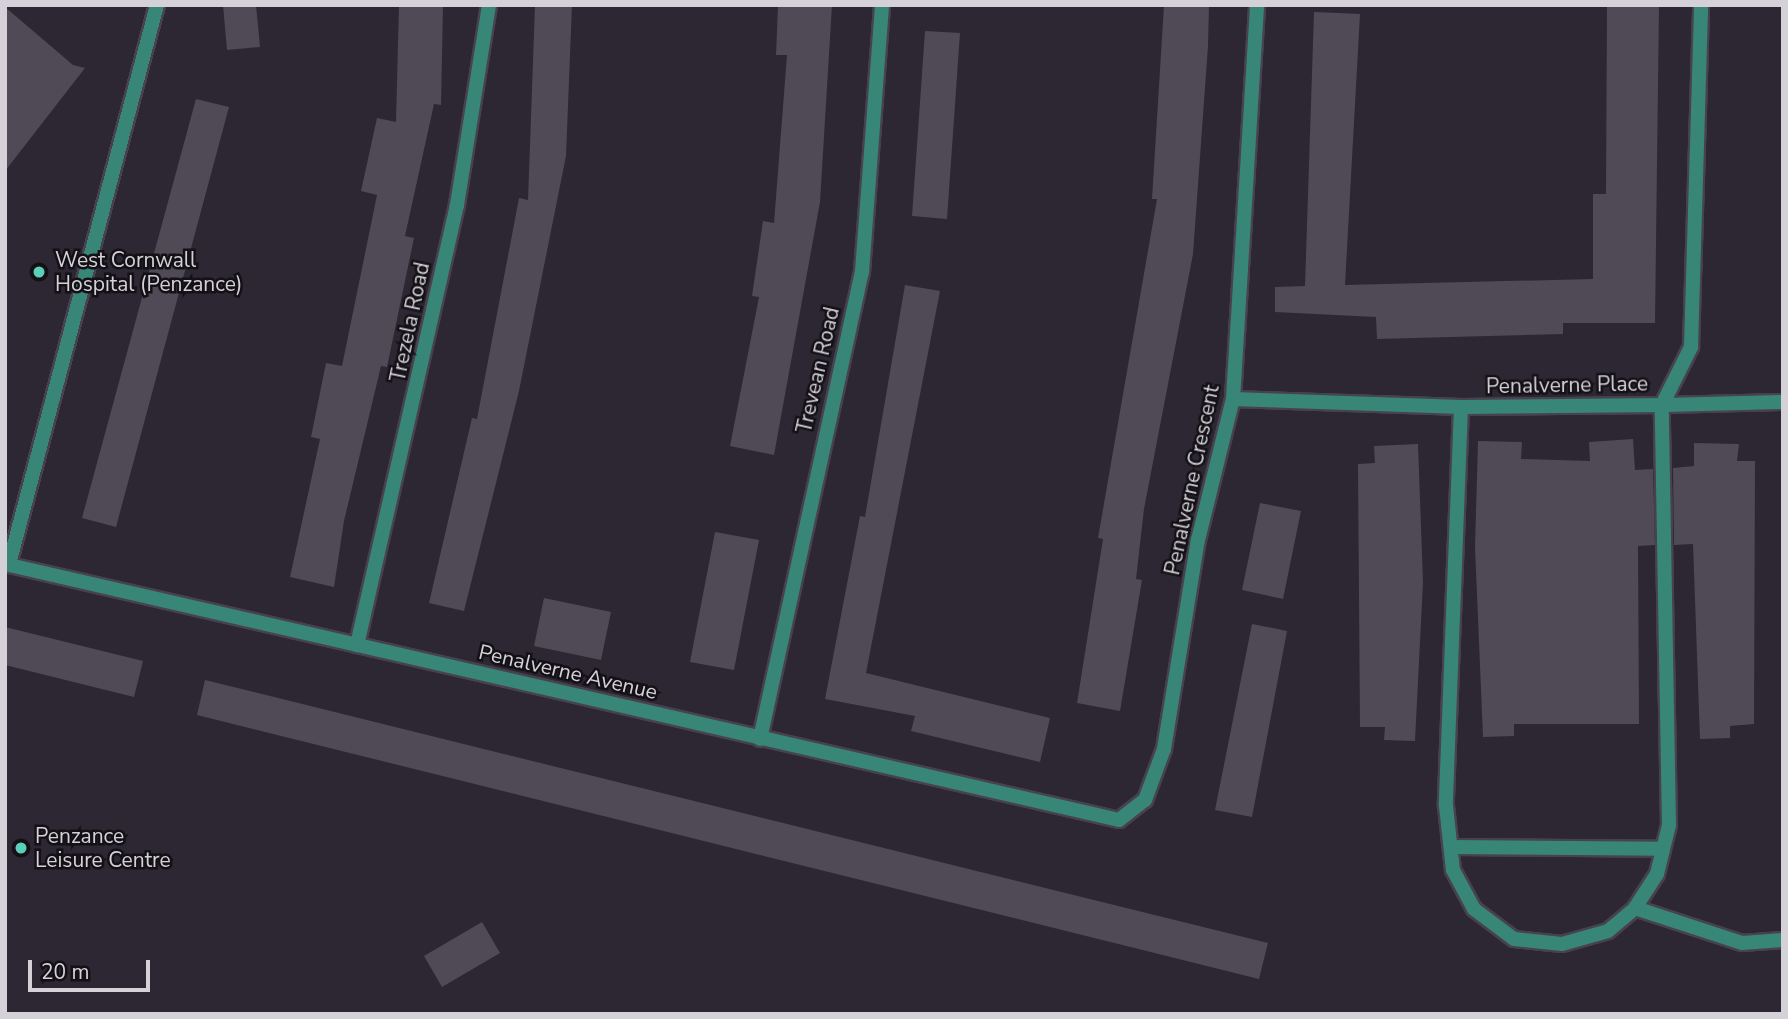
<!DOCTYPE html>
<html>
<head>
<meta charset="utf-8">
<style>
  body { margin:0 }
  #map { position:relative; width:1788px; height:1019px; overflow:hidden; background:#2c2732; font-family:"Nunito Sans",sans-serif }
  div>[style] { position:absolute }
  .building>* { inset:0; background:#504a57 }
  .roads { filter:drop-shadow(2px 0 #47424d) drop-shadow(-2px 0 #47424d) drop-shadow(0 2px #47424d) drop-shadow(0 -2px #47424d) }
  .service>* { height:14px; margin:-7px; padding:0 7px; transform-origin:7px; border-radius:7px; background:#388678 }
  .minor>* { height:14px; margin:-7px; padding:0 7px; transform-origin:7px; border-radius:7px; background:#388678 }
  .dots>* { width:19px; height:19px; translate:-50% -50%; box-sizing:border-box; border:4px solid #131116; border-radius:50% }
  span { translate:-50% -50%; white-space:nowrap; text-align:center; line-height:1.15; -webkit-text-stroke:5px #131116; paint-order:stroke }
  .poi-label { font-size:21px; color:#d5d1d9 }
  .left { translate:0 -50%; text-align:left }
  .street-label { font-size:21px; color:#d5d1d9 }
  .frame { position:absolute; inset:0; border:7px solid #d5d1d9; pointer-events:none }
  .scale { position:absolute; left:28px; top:960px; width:122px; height:32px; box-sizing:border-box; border:4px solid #d5d1d9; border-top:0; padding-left:9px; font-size:21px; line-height:24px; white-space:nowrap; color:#d5d1d9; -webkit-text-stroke:5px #131116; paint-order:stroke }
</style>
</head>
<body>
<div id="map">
  <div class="building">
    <i style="clip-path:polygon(223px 5px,256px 5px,260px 47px,227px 50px)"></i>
    <i style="clip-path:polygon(399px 5px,443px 5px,441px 105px,434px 104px,405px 236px,414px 238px,387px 367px,381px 366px,344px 521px,334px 587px,290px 577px,320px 439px,311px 437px,326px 363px,342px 366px,377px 195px,361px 191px,377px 118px,396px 122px)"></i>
    <i style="clip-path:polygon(535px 5px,572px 5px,566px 156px,519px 391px,464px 611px,429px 603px,472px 418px,477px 419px,519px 198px,528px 200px)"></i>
    <i style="clip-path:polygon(778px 5px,832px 5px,820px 202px,774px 455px,730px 446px,759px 297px,752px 296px,763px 221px,774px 223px,787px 55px,776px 55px)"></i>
    <i style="clip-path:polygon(1164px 5px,1209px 5px,1208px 46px,1193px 254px,1144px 509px,1136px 579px,1142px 580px,1120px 711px,1077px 703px,1103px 539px,1098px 538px,1157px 199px,1152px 199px)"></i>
    <i style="clip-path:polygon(1607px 5px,1659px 5px,1655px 323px,1563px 323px,1563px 334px,1377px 339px,1376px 317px,1275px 312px,1275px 287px,1305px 286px,1314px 12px,1360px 14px,1345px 285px,1593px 279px,1593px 194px,1606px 194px)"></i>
    <i style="clip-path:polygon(5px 7px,73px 65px,85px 68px,5px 171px)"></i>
    <i style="clip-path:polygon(925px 31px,960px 33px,947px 219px,912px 216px)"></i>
    <i style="clip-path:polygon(196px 99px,229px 107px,116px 527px,82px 518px)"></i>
    <i style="clip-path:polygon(905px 285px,940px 291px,866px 673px,1050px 718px,1040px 762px,911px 731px,915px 716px,825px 699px,860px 516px,865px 517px)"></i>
    <i style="clip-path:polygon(1633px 439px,1635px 470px,1653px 469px,1655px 545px,1638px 546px,1639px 724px,1514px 724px,1514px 736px,1483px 737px,1475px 547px,1478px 441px,1522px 442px,1521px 459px,1590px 461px,1589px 442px)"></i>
    <i style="clip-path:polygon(1694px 443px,1739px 444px,1737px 461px,1755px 461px,1754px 724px,1730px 726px,1730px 738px,1700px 739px,1693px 544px,1674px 545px,1673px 468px,1694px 466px)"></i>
    <i style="clip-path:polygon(1418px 444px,1423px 582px,1415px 741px,1384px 740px,1385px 727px,1360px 727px,1358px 464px,1375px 463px,1374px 446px)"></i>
    <i style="clip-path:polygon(1260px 503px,1301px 511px,1283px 599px,1242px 590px)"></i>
    <i style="clip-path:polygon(715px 532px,759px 540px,734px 670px,690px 662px)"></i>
    <i style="clip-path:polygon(544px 598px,611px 612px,601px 660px,534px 646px)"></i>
    <i style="clip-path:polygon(1252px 624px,1287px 631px,1252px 817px,1215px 810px)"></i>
    <i style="clip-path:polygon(5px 627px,143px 661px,134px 697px,5px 665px)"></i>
    <i style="clip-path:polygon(205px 680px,1268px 943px,1259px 979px,197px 715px)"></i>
    <i style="clip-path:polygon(482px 922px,500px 953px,442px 987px,424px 956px)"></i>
  </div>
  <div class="roads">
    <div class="service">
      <i style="left:1635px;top:908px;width:113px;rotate:18.1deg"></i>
      <i style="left:1742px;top:943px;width:41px;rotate:-4.2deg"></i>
    </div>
    <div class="minor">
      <i style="left:1233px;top:399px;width:228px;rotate:2deg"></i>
      <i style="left:1461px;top:407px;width:201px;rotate:-0.6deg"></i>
      <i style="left:1662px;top:405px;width:65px;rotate:-63.4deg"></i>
      <i style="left:1691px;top:347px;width:342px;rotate:-88.3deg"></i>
      <i style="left:1461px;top:407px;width:399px;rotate:92.2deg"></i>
      <i style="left:1446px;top:806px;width:64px;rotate:83.8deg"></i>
      <i style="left:1453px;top:870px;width:44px;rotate:61.7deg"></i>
      <i style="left:1474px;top:909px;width:50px;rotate:36.9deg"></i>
      <i style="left:1514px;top:939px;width:48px;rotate:5.9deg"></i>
      <i style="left:1562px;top:944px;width:48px;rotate:-15.8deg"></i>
      <i style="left:1608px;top:931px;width:35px;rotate:-40deg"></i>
      <i style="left:1635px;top:908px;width:40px;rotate:-57.1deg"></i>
      <i style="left:1657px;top:874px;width:50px;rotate:-76.2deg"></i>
      <i style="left:1669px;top:825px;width:420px;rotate:-91deg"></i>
      <i style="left:1662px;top:405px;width:121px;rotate:-1.4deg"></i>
      <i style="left:5px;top:564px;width:1143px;rotate:12.94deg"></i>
      <i style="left:1119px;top:820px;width:33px;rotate:-38deg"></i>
      <i style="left:1145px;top:800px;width:54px;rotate:-69.6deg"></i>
      <i style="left:1164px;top:749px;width:212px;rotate:-80.8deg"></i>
      <i style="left:1198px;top:540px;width:145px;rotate:-76.1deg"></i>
      <i style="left:1233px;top:399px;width:395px;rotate:-86.5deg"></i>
      <i style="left:9px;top:564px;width:578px;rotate:-75.17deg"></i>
      <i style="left:357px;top:645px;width:451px;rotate:-77.2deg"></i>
      <i style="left:457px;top:205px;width:203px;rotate:-80.9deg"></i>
      <i style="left:760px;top:739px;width:478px;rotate:-77.7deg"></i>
      <i style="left:862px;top:272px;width:268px;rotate:-85.7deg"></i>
      <i style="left:1451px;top:847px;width:212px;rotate:0.5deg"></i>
    </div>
  </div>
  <div class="dots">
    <i style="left:39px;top:272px;background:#5dceb9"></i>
    <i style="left:21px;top:848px;background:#5dceb9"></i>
  </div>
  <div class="poi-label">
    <span class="left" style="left:55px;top:272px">West Cornwall<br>Hospital (Penzance)</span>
    <span class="left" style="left:35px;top:848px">Penzance<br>Leisure Centre</span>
  </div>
  <div class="street-label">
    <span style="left:410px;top:322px;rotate:-78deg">Trezela Road</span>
    <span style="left:818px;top:370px;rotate:-77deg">Trevean Road</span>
    <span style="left:1567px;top:385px;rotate:-1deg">Penalverne Place</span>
    <span style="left:1192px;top:480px;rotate:-78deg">Penalverne Crescent</span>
    <span style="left:568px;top:672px;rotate:13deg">Penalverne Avenue</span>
  </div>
  <div class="frame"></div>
  <div class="scale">20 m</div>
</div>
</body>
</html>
